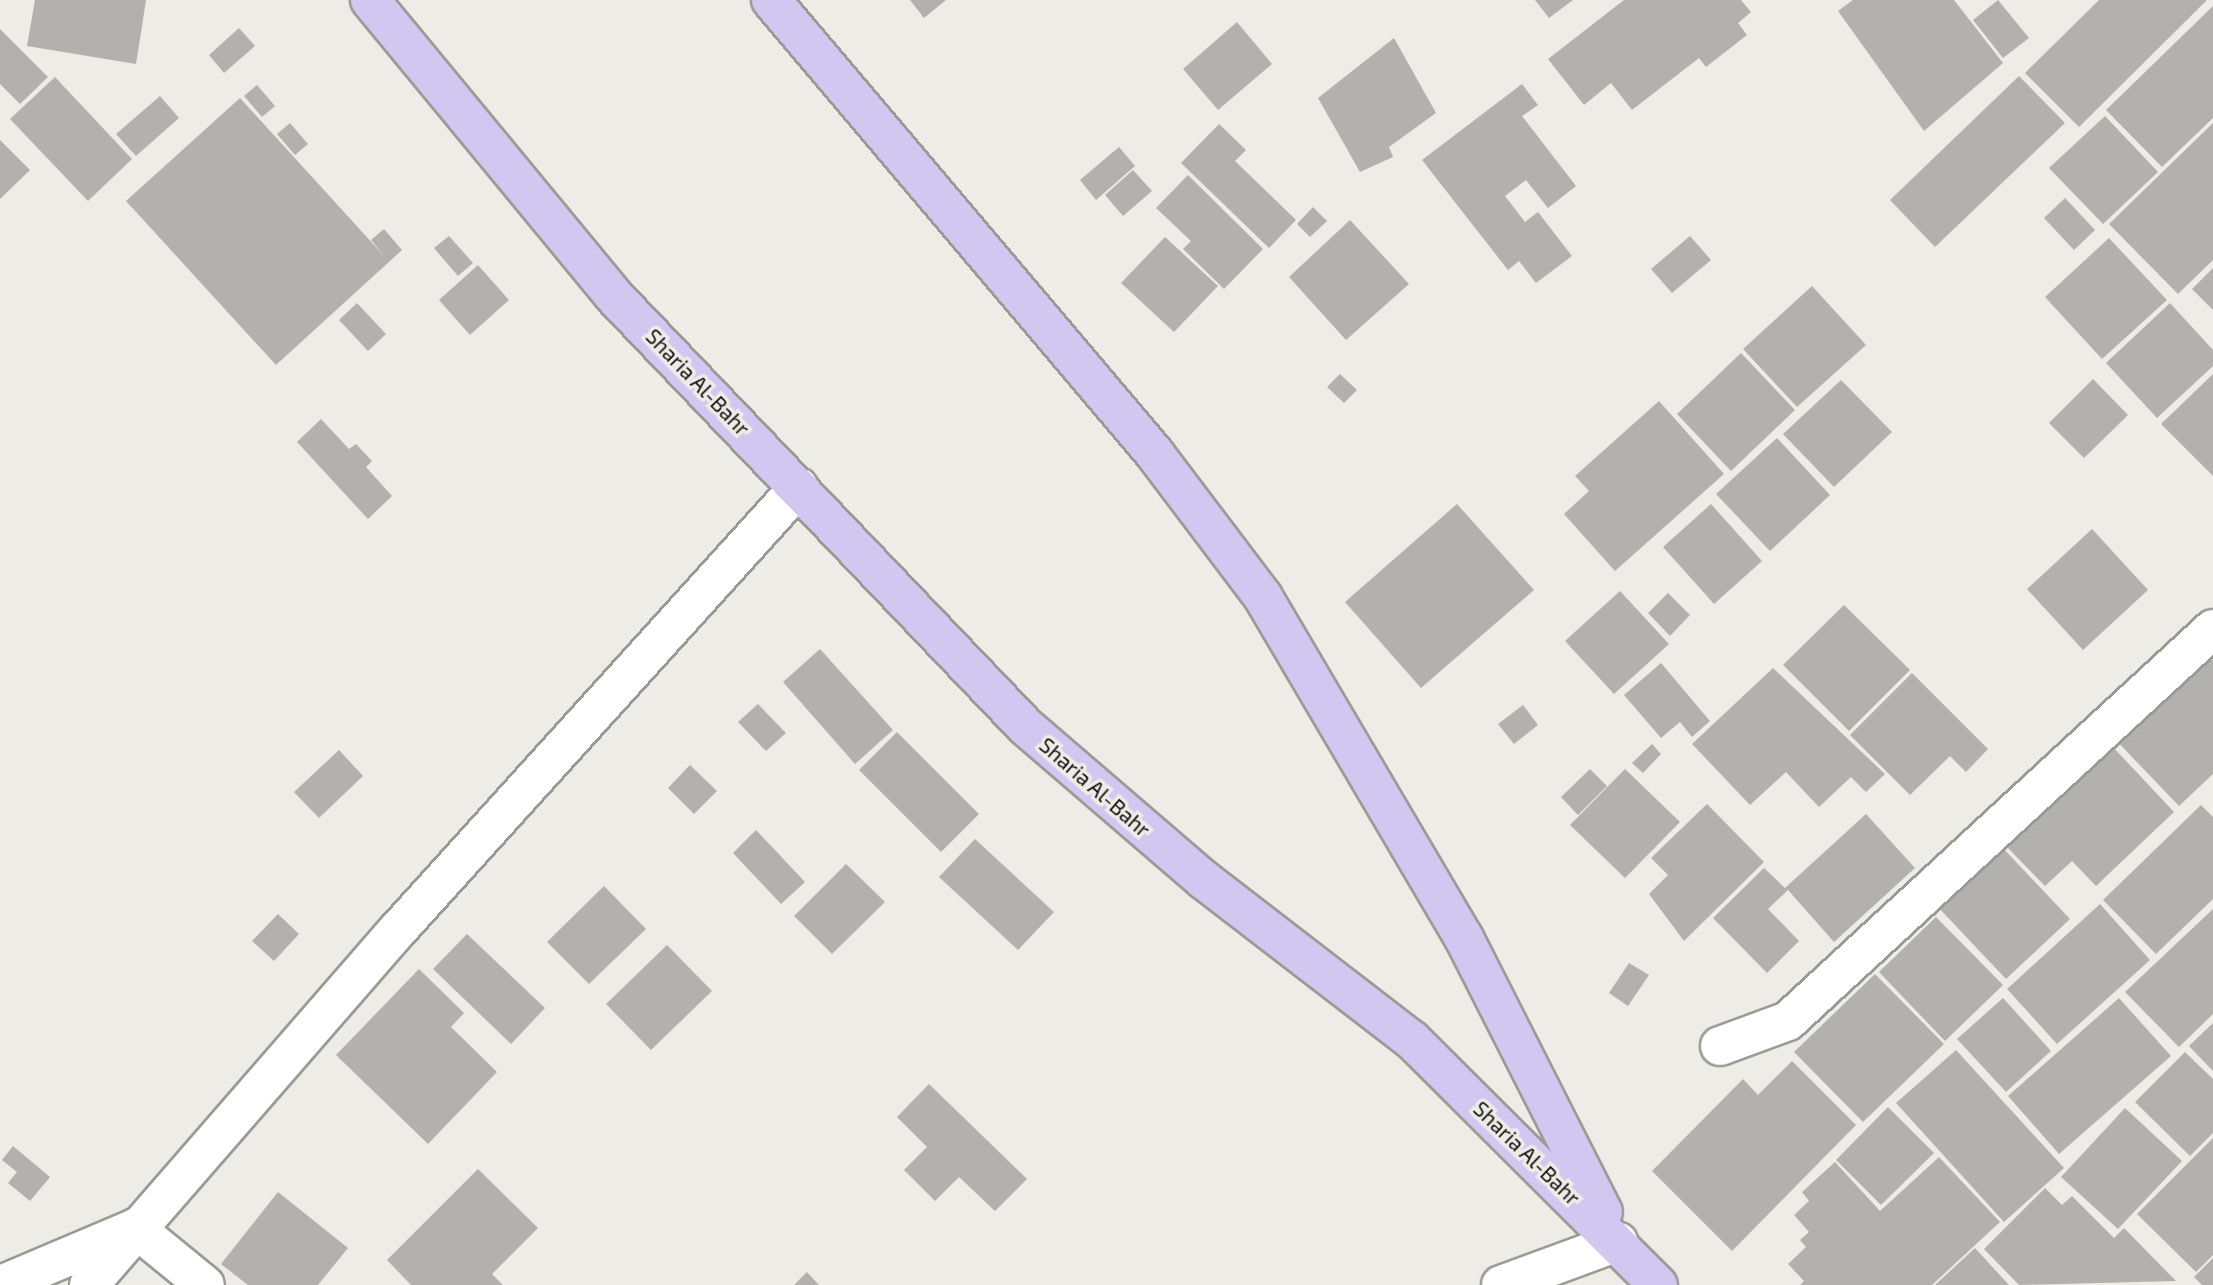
<!DOCTYPE html>
<html>
<head>
<meta charset="utf-8">
<style>
  body { margin:0 }
  #map { position:relative; width:2213px; height:1285px; overflow:hidden; background:#eeece7; font-family:"Exo 2",sans-serif }
  div>[style] { position:absolute }
  .building>* { inset:0; background:#b3b1ad }
  .roads { filter:drop-shadow(2px 0 #9c9a96) drop-shadow(-2px 0 #9c9a96) drop-shadow(0 2px #9c9a96) drop-shadow(0 -2px #9c9a96) }
  .minor>* { height:38px; margin:-19px; padding:0 19px; transform-origin:19px; border-radius:19px; background:#fff }
  .major>* { height:38px; margin:-19px; padding:0 19px; transform-origin:19px; border-radius:19px; background:#d1c7f0 }
  span { translate:-50% -50%; white-space:nowrap; text-align:center; line-height:1.15; -webkit-text-stroke:7px #eeece7; paint-order:stroke }
  .street-label { font-size:21px; color:#0f0e0c }
</style>
</head>
<body>
<div id="map">
  <div class="building">
    <i style="clip-path:polygon(35px 0,146px 0,136px 64px,27px 46px)"></i>
    <i style="clip-path:polygon(910px 0,946px 0,924px 18px)"></i>
    <i style="clip-path:polygon(1535px 0,1573px 0,1549px 18px)"></i>
    <i style="clip-path:polygon(1624px 0,1741px 0,1751px 12px,1738px 23px,1747px 35px,1706px 67px,1699px 58px,1632px 110px,1611px 83px,1584px 105px,1548px 59px)"></i>
    <i style="clip-path:polygon(1853px 0,1954px 0,2003px 63px,1924px 131px,1838px 11px)"></i>
    <i style="clip-path:polygon(1998px 0,2029px 38px,2003px 58px,1973px 20px)"></i>
    <i style="clip-path:polygon(2099px 0,2207px 0,2079px 127px,2025px 73px)"></i>
    <i style="clip-path:polygon(2213px 6px,2213px 118px,2162px 167px,2106px 110px)"></i>
    <i style="clip-path:polygon(1237px 22px,1272px 64px,1218px 110px,1183px 69px)"></i>
    <i style="clip-path:polygon(239px 28px,255px 46px,224px 73px,209px 55px)"></i>
    <i style="clip-path:polygon(0 29px,48px 77px,20px 104px,0 84px)"></i>
    <i style="clip-path:polygon(1394px 38px,1436px 113px,1389px 147px,1393px 157px,1360px 172px,1318px 98px)"></i>
    <i style="clip-path:polygon(2019px 76px,2065px 123px,1935px 247px,1890px 200px)"></i>
    <i style="clip-path:polygon(55px 77px,132px 159px,88px 201px,10px 119px)"></i>
    <i style="clip-path:polygon(1522px 84px,1538px 105px,1522px 116px,1576px 186px,1548px 208px,1526px 180px,1505px 196px,1525px 222px,1538px 212px,1572px 256px,1536px 283px,1519px 261px,1508px 270px,1422px 160px)"></i>
    <i style="clip-path:polygon(257px 85px,275px 106px,262px 117px,244px 96px)"></i>
    <i style="clip-path:polygon(160px 96px,179px 118px,136px 156px,116px 134px)"></i>
    <i style="clip-path:polygon(240px 98px,385px 257px,371px 240px,384px 229px,402px 250px,276px 365px,126px 201px)"></i>
    <i style="clip-path:polygon(2105px 116px,2158px 172px,2103px 224px,2049px 168px)"></i>
    <i style="clip-path:polygon(290px 123px,308px 144px,295px 155px,277px 134px)"></i>
    <i style="clip-path:polygon(2213px 123px,2213px 260px,2178px 294px,2109px 224px)"></i>
    <i style="clip-path:polygon(1219px 124px,1246px 150px,1235px 161px,1296px 220px,1269px 248px,1181px 163px)"></i>
    <i style="clip-path:polygon(0 140px,30px 170px,0 199px)"></i>
    <i style="clip-path:polygon(1119px 147px,1135px 166px,1096px 200px,1080px 180px)"></i>
    <i style="clip-path:polygon(1133px 170px,1152px 191px,1123px 216px,1105px 195px)"></i>
    <i style="clip-path:polygon(1188px 175px,1263px 249px,1224px 289px,1183px 249px,1191px 241px,1156px 208px)"></i>
    <i style="clip-path:polygon(2065px 198px,2095px 230px,2074px 250px,2044px 218px)"></i>
    <i style="clip-path:polygon(1313px 207px,1327px 221px,1310px 237px,1297px 224px)"></i>
    <i style="clip-path:polygon(1350px 220px,1409px 284px,1346px 340px,1289px 277px)"></i>
    <i style="clip-path:polygon(449px 236px,473px 263px,458px 276px,434px 248px)"></i>
    <i style="clip-path:polygon(1690px 236px,1711px 260px,1672px 293px,1651px 269px)"></i>
    <i style="clip-path:polygon(1165px 237px,1218px 286px,1174px 332px,1121px 283px)"></i>
    <i style="clip-path:polygon(2109px 238px,2167px 300px,2102px 359px,2045px 297px)"></i>
    <i style="clip-path:polygon(478px 265px,509px 300px,470px 335px,439px 300px)"></i>
    <i style="clip-path:polygon(2213px 268px,2213px 310px,2192px 289px)"></i>
    <i style="clip-path:polygon(1812px 286px,1866px 345px,1797px 407px,1743px 349px)"></i>
    <i style="clip-path:polygon(357px 303px,386px 334px,368px 351px,339px 320px)"></i>
    <i style="clip-path:polygon(2170px 303px,2213px 350px,2213px 366px,2157px 418px,2106px 363px)"></i>
    <i style="clip-path:polygon(1741px 353px,1795px 410px,1731px 471px,1677px 414px)"></i>
    <i style="clip-path:polygon(1340px 374px,1357px 390px,1344px 403px,1327px 387px)"></i>
    <i style="clip-path:polygon(2213px 374px,2213px 476px,2161px 424px)"></i>
    <i style="clip-path:polygon(2093px 379px,2128px 415px,2084px 458px,2049px 423px)"></i>
    <i style="clip-path:polygon(1841px 380px,1892px 432px,1834px 487px,1783px 434px)"></i>
    <i style="clip-path:polygon(1659px 401px,1724px 474px,1615px 571px,1564px 514px,1589px 491px,1575px 476px)"></i>
    <i style="clip-path:polygon(321px 419px,349px 449px,356px 444px,372px 461px,366px 467px,392px 496px,368px 519px,297px 442px)"></i>
    <i style="clip-path:polygon(1777px 438px,1830px 495px,1770px 551px,1716px 494px)"></i>
    <i style="clip-path:polygon(1457px 504px,1534px 590px,1421px 688px,1345px 602px)"></i>
    <i style="clip-path:polygon(1711px 504px,1762px 561px,1714px 604px,1663px 547px)"></i>
    <i style="clip-path:polygon(2092px 529px,2148px 590px,2083px 650px,2027px 589px)"></i>
    <i style="clip-path:polygon(1620px 591px,1669px 644px,1614px 694px,1565px 641px)"></i>
    <i style="clip-path:polygon(1668px 593px,1690px 615px,1670px 636px,1648px 613px)"></i>
    <i style="clip-path:polygon(1844px 605px,1910px 670px,1849px 731px,1783px 665px)"></i>
    <i style="clip-path:polygon(2201px 648px,2213px 660px,2213px 774px,2179px 806px,2110px 734px)"></i>
    <i style="clip-path:polygon(820px 649px,893px 730px,855px 764px,783px 682px)"></i>
    <i style="clip-path:polygon(1661px 663px,1710px 721px,1692px 737px,1680px 722px,1661px 738px,1624px 695px)"></i>
    <i style="clip-path:polygon(1773px 668px,1885px 774px,1866px 792px,1851px 777px,1819px 807px,1786px 772px,1750px 805px,1692px 744px)"></i>
    <i style="clip-path:polygon(1912px 673px,1988px 749px,1966px 772px,1950px 756px,1910px 795px,1850px 735px)"></i>
    <i style="clip-path:polygon(758px 704px,786px 733px,766px 751px,738px 722px)"></i>
    <i style="clip-path:polygon(1523px 705px,1538px 725px,1514px 744px,1498px 724px)"></i>
    <i style="clip-path:polygon(897px 732px,979px 814px,941px 852px,859px 770px)"></i>
    <i style="clip-path:polygon(1652px 744px,1661px 754px,1643px 773px,1632px 763px)"></i>
    <i style="clip-path:polygon(2112px 746px,2174px 812px,2096px 886px,2072px 861px,2045px 886px,2006px 846px)"></i>
    <i style="clip-path:polygon(339px 750px,363px 776px,319px 818px,294px 792px)"></i>
    <i style="clip-path:polygon(690px 765px,717px 791px,694px 814px,668px 788px)"></i>
    <i style="clip-path:polygon(1590px 769px,1607px 786px,1578px 815px,1561px 797px)"></i>
    <i style="clip-path:polygon(1625px 769px,1680px 822px,1625px 878px,1570px 825px)"></i>
    <i style="clip-path:polygon(1707px 804px,1764px 862px,1684px 941px,1649px 894px,1668px 875px,1651px 858px)"></i>
    <i style="clip-path:polygon(2201px 805px,2213px 817px,2213px 899px,2156px 954px,2103px 900px)"></i>
    <i style="clip-path:polygon(1866px 814px,1915px 868px,1834px 942px,1788px 890px,1768px 909px,1799px 941px,1767px 973px,1713px 918px,1764px 868px,1785px 888px)"></i>
    <i style="clip-path:polygon(756px 830px,805px 882px,781px 904px,733px 853px)"></i>
    <i style="clip-path:polygon(975px 839px,1054px 912px,1018px 950px,939px 877px)"></i>
    <i style="clip-path:polygon(2000px 845px,2070px 919px,2006px 979px,1936px 905px)"></i>
    <i style="clip-path:polygon(846px 864px,885px 902px,832px 954px,794px 916px)"></i>
    <i style="clip-path:polygon(604px 886px,646px 929px,589px 984px,547px 942px)"></i>
    <i style="clip-path:polygon(2100px 904px,2150px 960px,2057px 1044px,2007px 989px)"></i>
    <i style="clip-path:polygon(2213px 909px,2213px 1014px,2179px 1047px,2125px 992px)"></i>
    <i style="clip-path:polygon(278px 914px,299px 934px,274px 961px,252px 941px)"></i>
    <i style="clip-path:polygon(1936px 917px,2003px 985px,1945px 1041px,1879px 972px)"></i>
    <i style="clip-path:polygon(467px 934px,545px 1008px,511px 1044px,433px 969px)"></i>
    <i style="clip-path:polygon(667px 945px,712px 991px,651px 1050px,606px 1004px)"></i>
    <i style="clip-path:polygon(1629px 963px,1649px 975px,1628px 1006px,1609px 993px)"></i>
    <i style="clip-path:polygon(419px 969px,464px 1013px,451px 1027px,497px 1072px,428px 1144px,336px 1055px)"></i>
    <i style="clip-path:polygon(1875px 974px,1944px 1044px,1863px 1122px,1794px 1052px)"></i>
    <i style="clip-path:polygon(2003px 998px,2051px 1051px,2006px 1092px,1957px 1039px)"></i>
    <i style="clip-path:polygon(2119px 998px,2171px 1056px,2059px 1154px,2008px 1096px)"></i>
    <i style="clip-path:polygon(2213px 1023px,2213px 1071px,2189px 1046px)"></i>
    <i style="clip-path:polygon(1956px 1050px,2064px 1168px,2004px 1222px,1896px 1103px)"></i>
    <i style="clip-path:polygon(2185px 1052px,2213px 1079px,2213px 1133px,2190px 1156px,2135px 1102px)"></i>
    <i style="clip-path:polygon(1792px 1061px,1856px 1125px,1732px 1251px,1652px 1171px,1743px 1079px,1758px 1095px)"></i>
    <i style="clip-path:polygon(929px 1084px,1027px 1179px,995px 1211px,959px 1177px,935px 1201px,904px 1170px,927px 1147px,897px 1117px)"></i>
    <i style="clip-path:polygon(1888px 1107px,1934px 1153px,1881px 1205px,1836px 1160px)"></i>
    <i style="clip-path:polygon(2125px 1108px,2182px 1161px,2118px 1229px,2061px 1177px)"></i>
    <i style="clip-path:polygon(2213px 1138px,2213px 1255px,2196px 1272px,2137px 1214px)"></i>
    <i style="clip-path:polygon(13px 1146px,50px 1177px,30px 1201px,8px 1183px,17px 1172px,2px 1160px)"></i>
    <i style="clip-path:polygon(1939px 1157px,2000px 1222px,1932px 1285px,1800px 1285px,1804px 1281px,1788px 1264px,1806px 1247px,1800px 1240px,1809px 1232px,1794px 1215px,1809px 1201px,1802px 1192px,1835px 1162px,1880px 1211px)"></i>
    <i style="clip-path:polygon(478px 1169px,538px 1228px,492px 1274px,503px 1285px,411px 1285px,387px 1260px)"></i>
    <i style="clip-path:polygon(2045px 1188px,2062px 1205px,2072px 1196px,2114px 1238px,2124px 1228px,2176px 1281px,2019px 1285px,1984px 1249px)"></i>
    <i style="clip-path:polygon(278px 1192px,348px 1248px,318px 1285px,248px 1285px,221px 1264px)"></i>
    <i style="clip-path:polygon(1975px 1248px,2009px 1285px,1935px 1285px)"></i>
    <i style="clip-path:polygon(2213px 1258px,2213px 1285px,2202px 1285px,2194px 1277px)"></i>
    <i style="clip-path:polygon(807px 1272px,819px 1285px,794px 1285px)"></i>
  </div>
  <div class="roads">
    <div class="minor">
      <i style="left:1720px;top:1046px;width:72px;rotate:-20.2deg"></i>
      <i style="left:1788px;top:1021px;width:578px;rotate:-42.69deg"></i>
      <i style="left:1px;top:1285px;width:146px;rotate:-23deg"></i>
      <i style="left:135px;top:1228px;width:90px;rotate:39.2deg"></i>
      <i style="left:89px;top:1285px;width:468px;rotate:-49deg"></i>
      <i style="left:396px;top:932px;width:600px;rotate:-47.84deg"></i>
      <i style="left:1501px;top:1285px;width:125px;rotate:-20.2deg"></i>
    </div>
    <div class="major">
      <i style="left:370px;top:0;width:382px;rotate:50.5deg"></i>
      <i style="left:613px;top:295px;width:596px;rotate:46.29deg"></i>
      <i style="left:1025px;top:726px;width:236px;rotate:40.7deg"></i>
      <i style="left:1204px;top:880px;width:262px;rotate:37.6deg"></i>
      <i style="left:1412px;top:1040px;width:347px;rotate:44.9deg"></i>
      <i style="left:771px;top:0;width:595px;rotate:49.77deg"></i>
      <i style="left:1155px;top:454px;width:179px;rotate:52.9deg"></i>
      <i style="left:1263px;top:597px;width:396px;rotate:59.5deg"></i>
      <i style="left:1464px;top:938px;width:307px;rotate:63.1deg"></i>
    </div>
  </div>
  <div class="street-label">
    <span style="left:698px;top:382px;rotate:46deg">Sharia Al-Bahr</span>
    <span style="left:1095px;top:787px;rotate:41deg">Sharia Al-Bahr</span>
    <span style="left:1527px;top:1153px;rotate:44deg">Sharia Al-Bahr</span>
  </div>
</div>
</body>
</html>
